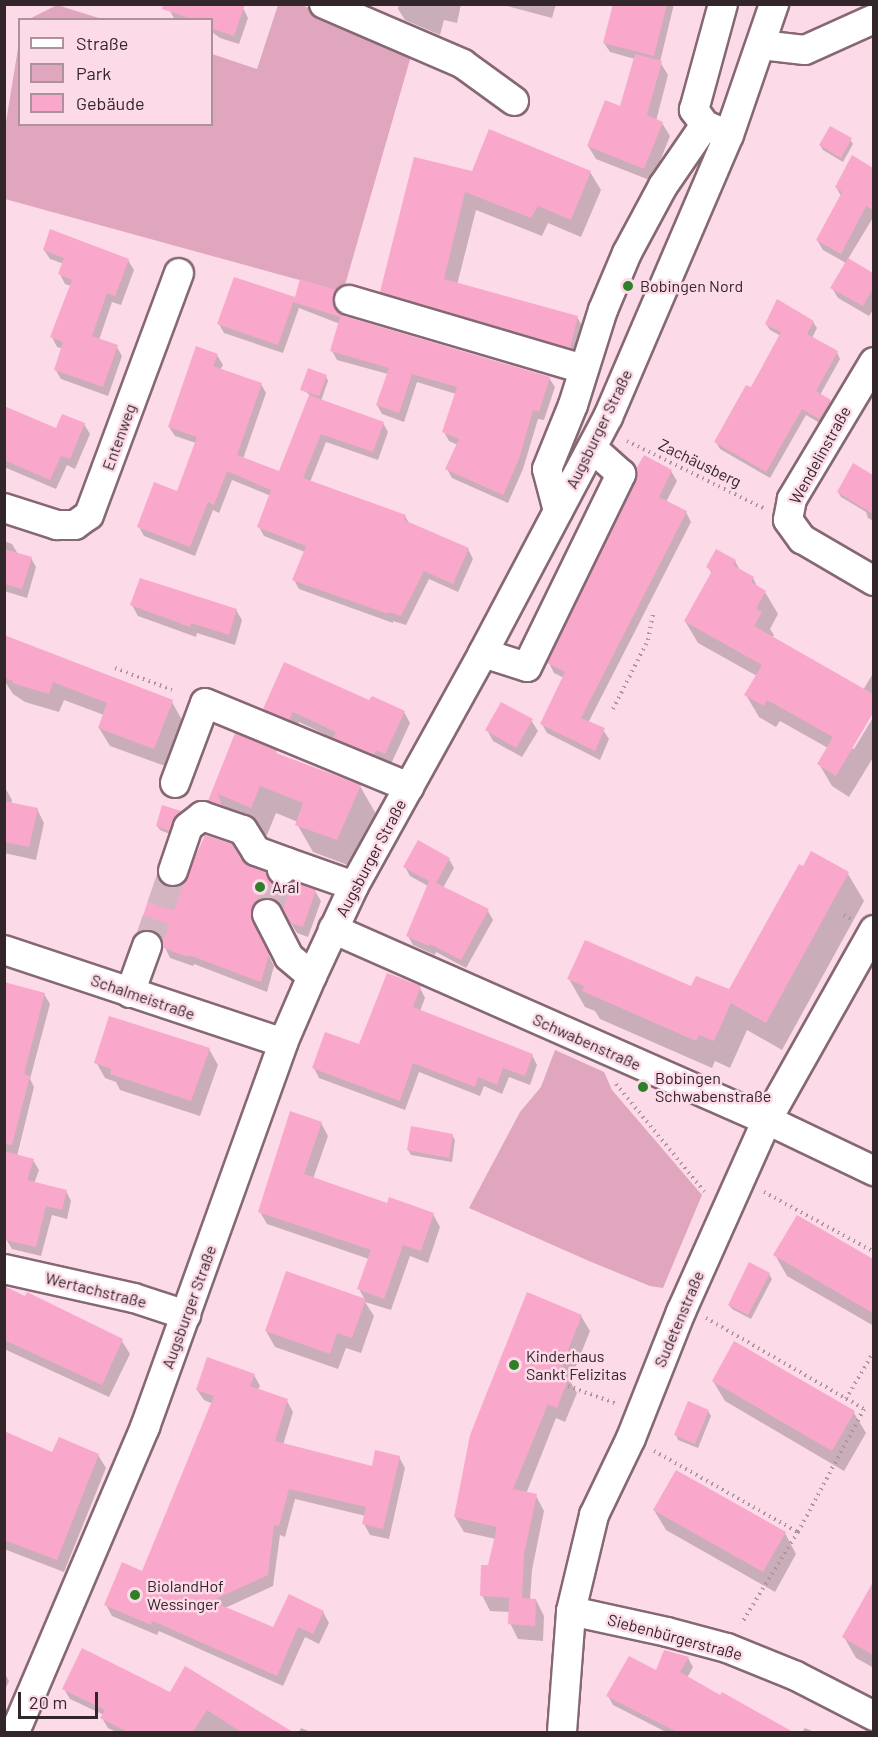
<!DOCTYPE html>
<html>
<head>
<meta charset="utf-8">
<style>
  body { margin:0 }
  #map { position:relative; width:878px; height:1737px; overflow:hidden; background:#fcdae8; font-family:Barlow,sans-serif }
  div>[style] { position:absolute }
  .green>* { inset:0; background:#dfa6be }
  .shadow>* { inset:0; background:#0003 }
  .building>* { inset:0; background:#f9a8cb }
  .minor-tunnel>* { height:28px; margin-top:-14px; transform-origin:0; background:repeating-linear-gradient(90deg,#d4b6c2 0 28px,transparent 0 42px) }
  .path>* { height:4px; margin-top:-2px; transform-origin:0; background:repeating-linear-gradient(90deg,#ad939d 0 1.5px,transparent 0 6px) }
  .roads { filter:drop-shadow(2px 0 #856874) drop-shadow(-2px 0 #856874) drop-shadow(0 2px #856874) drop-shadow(0 -2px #856874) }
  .minor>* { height:28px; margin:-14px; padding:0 14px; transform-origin:14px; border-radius:14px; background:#fff }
  .dots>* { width:16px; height:16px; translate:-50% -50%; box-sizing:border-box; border:3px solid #fcdae8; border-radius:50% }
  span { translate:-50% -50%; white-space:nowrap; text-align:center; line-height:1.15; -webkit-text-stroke:5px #fcdae8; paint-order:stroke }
  .poi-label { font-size:16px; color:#33262b }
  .left { translate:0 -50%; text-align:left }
  .street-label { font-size:16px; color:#33262b }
  .frame { position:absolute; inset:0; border:6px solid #33262b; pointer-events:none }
  .legend { position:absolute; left:18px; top:18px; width:195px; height:108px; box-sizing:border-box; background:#fcdae8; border:2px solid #ac929c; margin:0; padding:8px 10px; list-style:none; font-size:18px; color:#33262b }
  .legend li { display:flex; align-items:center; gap:12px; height:30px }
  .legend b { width:30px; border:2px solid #ac929c }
  .scale { position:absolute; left:18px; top:1692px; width:80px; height:27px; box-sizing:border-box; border:3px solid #33262b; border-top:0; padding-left:8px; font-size:18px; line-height:21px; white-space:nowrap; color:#33262b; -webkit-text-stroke:4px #fcdae8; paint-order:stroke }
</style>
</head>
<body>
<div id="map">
  <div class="green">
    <i style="clip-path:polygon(57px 5px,102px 19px,29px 19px)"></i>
    <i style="clip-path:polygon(278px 5px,302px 5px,411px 56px,343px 292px,5px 199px,5px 128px,19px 42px,20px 124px,212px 124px,212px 54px,257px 69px)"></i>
    <i style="clip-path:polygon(555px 1050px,604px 1072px,612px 1090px,702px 1195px,663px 1288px,650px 1286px,589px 1261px,469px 1208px,520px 1112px,541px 1087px)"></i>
  </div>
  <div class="shadow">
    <i style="clip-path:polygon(399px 4px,461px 4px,457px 23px,444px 20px,440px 35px,405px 20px,398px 9px)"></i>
    <i style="clip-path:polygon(500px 4px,556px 4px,552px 18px)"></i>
    <i style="clip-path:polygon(614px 4px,674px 4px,660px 62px,668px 75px,656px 121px,662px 123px,670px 136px,652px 181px,596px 159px,588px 146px,621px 108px,635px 59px,610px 52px,604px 43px)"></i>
    <i style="clip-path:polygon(243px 8px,248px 18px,239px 44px,220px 38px,212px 32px,212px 20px,175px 20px,170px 11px)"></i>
    <i style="clip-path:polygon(850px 139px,853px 144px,843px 162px,823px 150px,820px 145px)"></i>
    <i style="clip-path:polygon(853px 157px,874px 170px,874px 216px,848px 259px,874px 274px,874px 308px,869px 316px,838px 298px,832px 288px,846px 263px,823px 250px,817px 240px,841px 196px,836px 187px)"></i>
    <i style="clip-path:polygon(590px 172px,601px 190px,581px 237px,548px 223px,542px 236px,476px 210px,457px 285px,577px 317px,588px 336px,580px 366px,392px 310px,381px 292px,473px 173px)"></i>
    <i style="clip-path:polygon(51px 231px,128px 260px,134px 270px,121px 305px,112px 302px,99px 340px,117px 347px,122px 356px,108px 396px,61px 379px,55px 369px,63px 349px,57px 347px,52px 337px,71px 286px,65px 284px,60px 274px,64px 264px,50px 259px,44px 250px)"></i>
    <i style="clip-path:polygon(335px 291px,340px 300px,338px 312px,344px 317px,549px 378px,555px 387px,544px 420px,538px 419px,523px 469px,508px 503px,452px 478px,447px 469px,458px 445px,449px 441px,444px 432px,456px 394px,417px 382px,404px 422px,382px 414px,377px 405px,388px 374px,337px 360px,332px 351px,340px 324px,299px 308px,283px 353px,224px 333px,219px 324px,296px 299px)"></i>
    <i style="clip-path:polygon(813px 322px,817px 328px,812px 338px,837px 352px,840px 359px,820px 395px,830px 401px,834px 408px,823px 425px,806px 415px,770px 478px,720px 449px,716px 442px,752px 389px,781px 336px,770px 330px,766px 324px)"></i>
    <i style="clip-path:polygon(217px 355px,223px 365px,220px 370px,261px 384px,266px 393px,243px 459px,280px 473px,311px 396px,302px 389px,326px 376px,328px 381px,321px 401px,383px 423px,388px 432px,378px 460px,326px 442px,310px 482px,405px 516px,409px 523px,468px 549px,473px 559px,458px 592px,429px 579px,406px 625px,393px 621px,393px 623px,299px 589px,294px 580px,305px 552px,264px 536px,259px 527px,271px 496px,232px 480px,219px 513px,213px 510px,195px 556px,144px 536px,139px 527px,177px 492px,196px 443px,175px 436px,169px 427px)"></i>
    <i style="clip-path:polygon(4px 407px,57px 430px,84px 424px,90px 434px,75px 469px,67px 465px,56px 489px,4px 467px)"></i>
    <i style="clip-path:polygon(854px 465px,874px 476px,874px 521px,868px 518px,866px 512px,841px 497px,838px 492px)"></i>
    <i style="clip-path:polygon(671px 471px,677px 481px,666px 502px,686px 512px,691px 522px,588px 723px,603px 730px,609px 739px,600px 760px,547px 733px,542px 724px,564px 678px,554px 673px,549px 663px)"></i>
    <i style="clip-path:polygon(4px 541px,12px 544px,18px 554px,31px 558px,36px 567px,27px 598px,4px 591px)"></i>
    <i style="clip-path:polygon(735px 561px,741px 572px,753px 578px,758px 588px,765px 592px,778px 614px,770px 629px,774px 635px,772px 638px,863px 690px,874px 672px,874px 710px,851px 748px,854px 749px,874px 716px,874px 756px,849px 797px,832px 786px,819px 764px,828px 748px,780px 721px,776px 727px,759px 717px,746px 695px,757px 676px,698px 643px,685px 621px,712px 574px,708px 567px)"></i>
    <i style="clip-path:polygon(132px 605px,236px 610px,242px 620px,235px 645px,197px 633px,196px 637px,138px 616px)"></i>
    <i style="clip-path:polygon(4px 670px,172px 702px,182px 720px,165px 766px,110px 746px,99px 728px,104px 715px,64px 700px,59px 712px,25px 702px,13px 694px,4px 680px)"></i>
    <i style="clip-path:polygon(370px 702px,404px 712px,410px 723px,391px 764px,382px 760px,380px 765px,341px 748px,335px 739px,299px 722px,295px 730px,271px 719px,264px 709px)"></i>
    <i style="clip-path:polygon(531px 720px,538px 731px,522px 757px,493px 741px,487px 730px)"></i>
    <i style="clip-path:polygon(236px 735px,276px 752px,278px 755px,360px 786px,376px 814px,353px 867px,313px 852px,297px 824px,298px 822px,276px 813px,267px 835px,232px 820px,226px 828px,209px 800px)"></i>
    <i style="clip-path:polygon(4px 786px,12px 800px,11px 804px,37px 809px,44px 823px,36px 860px,4px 853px)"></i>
    <i style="clip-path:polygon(163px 807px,180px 813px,183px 817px,172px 835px,160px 830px,157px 826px)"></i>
    <i style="clip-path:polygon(449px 859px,454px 868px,443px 888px,488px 911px,493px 920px,466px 968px,436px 952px,435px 955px,413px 945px,408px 936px,428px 886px,410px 876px,405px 867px)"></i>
    <i style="clip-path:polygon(241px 861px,274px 886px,315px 891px,321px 901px,308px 937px,297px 933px,283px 910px,266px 909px,258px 916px,257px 932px,274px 966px,267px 992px,194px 964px,193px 966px,170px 958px,163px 943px,151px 939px,144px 942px,139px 933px,157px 878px,168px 888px,184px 885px)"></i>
    <i style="clip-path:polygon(848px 874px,864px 901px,782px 1050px,747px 1030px,730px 1068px,715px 1061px,712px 1068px,600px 1019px,595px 1011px,585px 1007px,569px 979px,730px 991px)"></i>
    <i style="clip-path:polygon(4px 984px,44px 994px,50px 1004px,30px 1079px,34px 1087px,17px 1156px,33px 1160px,39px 1170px,34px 1184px,66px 1191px,71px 1201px,67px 1219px,52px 1215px,41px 1256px,12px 1249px,6px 1239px,14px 1207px,4px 1205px)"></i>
    <i style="clip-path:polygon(420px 988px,425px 998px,420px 1011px,532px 1055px,537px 1065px,530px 1085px,509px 1077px,502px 1094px,484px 1086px,480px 1096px,419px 1072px,405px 1110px,319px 1078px,314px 1068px,360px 1046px)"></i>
    <i style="clip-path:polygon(209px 1049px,218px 1065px,200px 1116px,120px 1090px,116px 1082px,105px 1078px,96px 1062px)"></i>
    <i style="clip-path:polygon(321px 1123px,328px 1136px,313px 1179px,388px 1205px,433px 1214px,440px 1227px,428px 1263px,410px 1256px,391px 1310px,365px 1302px,374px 1316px,361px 1353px,346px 1348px,338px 1369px,275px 1347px,266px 1331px,365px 1300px,359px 1289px,369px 1259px,267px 1224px,260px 1212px)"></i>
    <i style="clip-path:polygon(452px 1135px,455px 1140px,452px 1162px,411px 1155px,408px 1150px)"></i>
    <i style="clip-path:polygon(797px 1217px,874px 1261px,874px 1326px,787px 1276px,775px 1255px)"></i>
    <i style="clip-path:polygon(769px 1274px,772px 1279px,751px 1319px,732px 1309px,729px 1305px)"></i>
    <i style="clip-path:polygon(4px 1288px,26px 1298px,28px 1294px,122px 1341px,130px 1354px,109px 1397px,4px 1349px)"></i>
    <i style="clip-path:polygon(581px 1316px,590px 1331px,570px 1381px,577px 1393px,565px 1422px,556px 1418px,526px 1494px,536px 1496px,544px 1511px,532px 1570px,530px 1600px,536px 1600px,544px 1616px,543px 1641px,518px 1639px,510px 1623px,510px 1612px,490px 1611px,482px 1595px,496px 1539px,464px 1532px,455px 1517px)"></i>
    <i style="clip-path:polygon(254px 1375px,260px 1386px,258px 1390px,287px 1401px,293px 1412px,283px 1445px,373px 1468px,399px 1457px,405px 1468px,389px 1539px,370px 1535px,364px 1524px,366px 1516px,295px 1499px,285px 1537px,280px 1535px,273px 1586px,225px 1608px,274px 1629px,323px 1612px,329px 1623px,319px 1644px,305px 1637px,283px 1686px,159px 1631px,157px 1635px,112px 1616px,106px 1605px,143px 1573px,213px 1404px,204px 1400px,197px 1390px)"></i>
    <i style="clip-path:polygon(713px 1381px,854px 1413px,866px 1433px,844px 1471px,725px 1401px)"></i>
    <i style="clip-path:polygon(708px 1411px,711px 1416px,698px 1448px,678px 1440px,676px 1435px)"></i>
    <i style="clip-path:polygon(4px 1432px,53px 1454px,98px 1455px,106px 1468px,64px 1572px,4px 1549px)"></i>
    <i style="clip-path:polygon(654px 1510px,785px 1533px,796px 1554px,775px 1592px,666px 1530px)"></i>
    <i style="clip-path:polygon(874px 1585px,874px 1668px,856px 1658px,844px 1637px)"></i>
    <i style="clip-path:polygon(688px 1658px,693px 1667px,687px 1678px,721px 1697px,723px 1694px,790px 1732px,666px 1732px,613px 1705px,608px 1696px)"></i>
    <i style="clip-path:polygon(185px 1668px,290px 1732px,116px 1732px,108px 1728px,102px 1718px,104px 1715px,70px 1699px,64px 1689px,171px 1694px)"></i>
    <i style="clip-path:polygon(4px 1672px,9px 1681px,4px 1692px)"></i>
    <i style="clip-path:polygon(301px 1728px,311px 1732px,299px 1732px)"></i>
    <i style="clip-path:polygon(805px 1728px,814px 1732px,802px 1732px)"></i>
  </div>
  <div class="building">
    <i style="clip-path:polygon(163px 4px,245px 4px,234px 36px,213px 29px,212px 20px,195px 20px,162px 9px)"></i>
    <i style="clip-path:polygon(613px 4px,667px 4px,654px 56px,603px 43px)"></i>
    <i style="clip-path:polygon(635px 54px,662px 61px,647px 115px,663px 122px,644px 169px,587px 146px,605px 100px,620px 106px)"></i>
    <i style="clip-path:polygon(830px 126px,852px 138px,841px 158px,819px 145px)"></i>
    <i style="clip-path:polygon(489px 129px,591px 171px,571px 220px,538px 206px,531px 218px,465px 192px,444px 279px,578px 316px,570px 348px,380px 292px,414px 157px,472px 171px)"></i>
    <i style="clip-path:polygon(852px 155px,873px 168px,873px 210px,866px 206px,841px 254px,816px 240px,842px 192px,835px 187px)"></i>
    <i style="clip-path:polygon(50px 229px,129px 259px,115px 296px,107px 293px,92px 336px,118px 345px,103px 387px,54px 370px,63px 342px,50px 337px,72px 280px,58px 274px,64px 258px,43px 250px)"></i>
    <i style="clip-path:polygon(848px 258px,873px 273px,873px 288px,863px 306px,830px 288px)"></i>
    <i style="clip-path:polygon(234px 277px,295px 297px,300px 279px,336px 290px,333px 304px,344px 316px,550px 377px,539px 412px,533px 410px,519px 459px,503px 495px,445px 469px,459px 439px,442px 432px,457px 387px,412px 374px,399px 413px,376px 405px,389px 368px,330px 351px,340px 317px,293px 302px,294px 300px,278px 345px,217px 324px)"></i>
    <i style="clip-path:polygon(777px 299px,814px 321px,807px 334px,838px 351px,816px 391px,831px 400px,819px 419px,802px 409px,766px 472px,714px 442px,746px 385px,751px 387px,781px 332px,765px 324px)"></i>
    <i style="clip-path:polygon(196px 346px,218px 354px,213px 366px,262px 383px,237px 455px,279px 471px,309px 395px,384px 422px,373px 452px,321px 434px,303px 478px,406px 515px,404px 520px,469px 548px,453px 584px,424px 571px,401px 616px,389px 612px,388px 614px,292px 580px,306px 546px,257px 527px,271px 490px,227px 471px,214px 505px,208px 502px,190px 547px,137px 527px,154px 482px,177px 491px,197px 437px,168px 427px)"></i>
    <i style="clip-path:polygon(308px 368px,327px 375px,319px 396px,300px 390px)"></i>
    <i style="clip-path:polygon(4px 406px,56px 428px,62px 414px,85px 423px,70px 459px,61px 456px,50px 480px,4px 460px)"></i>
    <i style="clip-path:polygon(644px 455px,672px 470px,659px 497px,687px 511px,581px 718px,605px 728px,595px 751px,540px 724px,565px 672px,547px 663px,636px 481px,636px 469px)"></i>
    <i style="clip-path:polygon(853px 463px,873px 475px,873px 514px,837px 492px)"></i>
    <i style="clip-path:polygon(4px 549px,32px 557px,22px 589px,4px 584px)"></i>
    <i style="clip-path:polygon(716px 549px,736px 560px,733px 565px,754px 577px,751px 582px,766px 591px,756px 609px,762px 612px,754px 626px,873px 694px,873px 713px,836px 776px,817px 764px,833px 737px,767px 700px,764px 706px,744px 695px,762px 665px,684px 621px,712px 571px,706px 567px)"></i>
    <i style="clip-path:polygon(140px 578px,237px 609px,229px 635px,191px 623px,190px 627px,130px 605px)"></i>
    <i style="clip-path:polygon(4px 635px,173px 700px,154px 749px,98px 728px,107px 703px,53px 682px,49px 694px,12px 683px,13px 681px,4px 678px)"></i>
    <i style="clip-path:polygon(284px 662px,369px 700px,372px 696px,405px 711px,385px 754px,376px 750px,374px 755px,333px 738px,336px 732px,293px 712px,289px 720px,263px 709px)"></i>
    <i style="clip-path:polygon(501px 702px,533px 719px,516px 748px,485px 730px)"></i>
    <i style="clip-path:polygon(235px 733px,277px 750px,276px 753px,361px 785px,337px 840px,295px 825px,303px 803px,260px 786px,251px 808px,218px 794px,222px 806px,208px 801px)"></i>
    <i style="clip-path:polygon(4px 801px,38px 808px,29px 847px,4px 842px)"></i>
    <i style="clip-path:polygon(162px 805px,181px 811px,173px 821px,169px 831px,156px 826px)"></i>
    <i style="clip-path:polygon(205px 835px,232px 844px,242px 860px,266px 872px,275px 885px,284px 886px,293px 882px,316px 890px,303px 927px,290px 923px,275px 900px,260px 899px,253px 906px,252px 921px,269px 954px,261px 982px,189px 955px,188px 957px,163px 948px,160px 936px,153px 931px,145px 930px,137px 933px,157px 875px,161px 882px,168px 887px,183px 884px)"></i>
    <i style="clip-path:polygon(418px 840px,450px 858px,436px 883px,489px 909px,461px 960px,430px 944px,429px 946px,406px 936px,429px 881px,403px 867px)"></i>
    <i style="clip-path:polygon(811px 851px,849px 872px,766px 1023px,731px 1003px,714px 1041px,699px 1035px,696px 1041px,582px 991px,584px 986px,567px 979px,585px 940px,691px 986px,696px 976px,729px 989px,799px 864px,803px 866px)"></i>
    <i style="clip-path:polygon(387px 973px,421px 986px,413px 1007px,533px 1054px,525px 1076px,503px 1068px,497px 1085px,478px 1077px,475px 1087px,413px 1063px,400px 1101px,312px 1068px,325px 1032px,359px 1044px)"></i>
    <i style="clip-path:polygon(4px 982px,45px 993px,24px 1074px,30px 1076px,12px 1145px,4px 1144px)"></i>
    <i style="clip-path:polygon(109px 1016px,210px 1048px,191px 1101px,110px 1074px,111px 1069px,94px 1063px)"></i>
    <i style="clip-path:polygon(290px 1111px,322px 1122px,304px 1174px,387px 1203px,389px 1197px,434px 1213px,421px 1251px,403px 1245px,384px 1299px,357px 1289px,371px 1250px,258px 1212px)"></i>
    <i style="clip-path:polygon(411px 1126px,453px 1134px,449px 1158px,407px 1150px)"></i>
    <i style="clip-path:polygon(4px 1151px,34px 1159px,27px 1180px,67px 1190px,62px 1210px,46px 1206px,36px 1247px,5px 1240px)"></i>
    <i style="clip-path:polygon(797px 1215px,873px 1259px,873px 1313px,773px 1255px)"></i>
    <i style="clip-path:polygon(749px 1262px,770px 1273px,748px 1315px,728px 1305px)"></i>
    <i style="clip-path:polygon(286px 1271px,366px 1299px,352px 1338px,337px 1333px,330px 1354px,265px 1331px)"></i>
    <i style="clip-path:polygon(4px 1286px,25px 1296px,27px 1292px,123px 1339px,102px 1385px,4px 1340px)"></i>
    <i style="clip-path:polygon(527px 1292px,582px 1315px,559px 1373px,569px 1377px,557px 1408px,548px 1404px,513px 1489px,537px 1494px,524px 1554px,522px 1598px,536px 1599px,535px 1626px,508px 1624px,509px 1598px,514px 1598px,480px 1596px,481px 1565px,488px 1565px,497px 1527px,454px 1517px,470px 1435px)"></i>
    <i style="clip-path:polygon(734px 1341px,855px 1411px,832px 1451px,712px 1381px)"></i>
    <i style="clip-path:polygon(207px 1357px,255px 1374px,250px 1386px,288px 1399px,275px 1441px,372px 1466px,375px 1450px,400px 1456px,383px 1529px,362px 1524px,366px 1507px,289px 1489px,279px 1526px,274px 1525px,268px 1575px,211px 1601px,273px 1627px,289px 1594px,324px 1611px,313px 1634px,298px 1627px,277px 1676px,153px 1621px,151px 1625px,104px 1605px,122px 1562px,142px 1571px,214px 1396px,196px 1390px)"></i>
    <i style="clip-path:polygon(688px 1401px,709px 1410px,695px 1444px,674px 1435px)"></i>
    <i style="clip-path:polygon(4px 1431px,52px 1452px,59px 1437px,99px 1454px,57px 1560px,4px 1540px)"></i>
    <i style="clip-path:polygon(676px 1470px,786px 1532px,763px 1572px,653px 1510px)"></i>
    <i style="clip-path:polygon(873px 1582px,873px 1655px,842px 1637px)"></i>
    <i style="clip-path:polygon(82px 1648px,170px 1692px,185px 1666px,293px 1732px,241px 1732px,207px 1710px,193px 1732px,128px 1732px,100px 1718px,105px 1710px,62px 1689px)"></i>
    <i style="clip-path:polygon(664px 1650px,689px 1657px,680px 1672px,720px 1695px,722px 1692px,793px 1732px,677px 1732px,606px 1696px,629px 1656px,656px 1670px)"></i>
  </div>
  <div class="minor-tunnel">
    <i style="left:267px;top:914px;width:46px;rotate:-71.2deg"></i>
    <i style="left:147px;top:946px;width:79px;rotate:-70.9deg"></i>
  </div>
  <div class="path">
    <i style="left:627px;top:441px;width:152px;rotate:26.2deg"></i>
    <i style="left:115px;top:668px;width:61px;rotate:21.1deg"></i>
    <i style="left:613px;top:709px;width:77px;rotate:-63.1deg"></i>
    <i style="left:648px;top:640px;width:26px;rotate:-79deg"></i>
    <i style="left:844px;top:915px;width:8px;rotate:30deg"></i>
    <i style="left:616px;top:1084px;width:139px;rotate:50.6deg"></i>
    <i style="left:764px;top:1192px;width:125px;rotate:28.6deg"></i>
    <i style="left:706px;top:1318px;width:182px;rotate:29.9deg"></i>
    <i style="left:864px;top:1409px;width:140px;rotate:118.2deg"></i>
    <i style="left:798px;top:1532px;width:108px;rotate:121.8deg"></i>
    <i style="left:568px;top:1386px;width:50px;rotate:19.9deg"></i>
    <i style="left:846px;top:1399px;width:56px;rotate:-59.7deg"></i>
    <i style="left:654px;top:1451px;width:165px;rotate:29.4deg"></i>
  </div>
  <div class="roads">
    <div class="minor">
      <i style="left:324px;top:4px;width:151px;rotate:23.3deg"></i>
      <i style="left:463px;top:64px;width:63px;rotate:36deg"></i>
      <i style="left:761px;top:45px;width:44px;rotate:6.5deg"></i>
      <i style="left:805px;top:50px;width:76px;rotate:-24.2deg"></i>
      <i style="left:721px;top:132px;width:17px;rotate:-156deg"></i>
      <i style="left:705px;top:125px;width:19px;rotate:-126deg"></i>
      <i style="left:694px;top:110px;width:110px;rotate:-74.7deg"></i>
      <i style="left:349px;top:300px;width:244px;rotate:16.4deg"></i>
      <i style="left:874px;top:362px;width:160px;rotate:120.9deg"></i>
      <i style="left:792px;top:499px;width:21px;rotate:101deg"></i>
      <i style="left:788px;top:520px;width:24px;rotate:54deg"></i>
      <i style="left:802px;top:539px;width:83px;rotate:30.3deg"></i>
      <i style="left:4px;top:508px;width:56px;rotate:17.8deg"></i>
      <i style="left:57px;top:525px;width:18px"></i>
      <i style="left:75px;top:525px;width:17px;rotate:-36deg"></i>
      <i style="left:89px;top:515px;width:258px;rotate:-69.6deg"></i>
      <i style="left:558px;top:511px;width:43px;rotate:-104.7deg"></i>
      <i style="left:547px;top:469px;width:69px;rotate:-67.9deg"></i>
      <i style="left:573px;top:405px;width:100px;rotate:-72.5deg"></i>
      <i style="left:603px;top:310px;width:62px;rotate:-67.2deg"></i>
      <i style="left:627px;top:253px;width:76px;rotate:-61.8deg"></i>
      <i style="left:663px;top:186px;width:74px;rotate:-55.5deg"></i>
      <i style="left:483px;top:653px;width:46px;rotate:17.7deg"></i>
      <i style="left:527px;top:667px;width:215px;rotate:-64deg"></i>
      <i style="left:621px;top:474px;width:39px;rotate:-138deg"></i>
      <i style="left:175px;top:783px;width:85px;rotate:-69.4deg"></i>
      <i style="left:205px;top:703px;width:221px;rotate:22.4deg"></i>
      <i style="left:282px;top:870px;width:9px;rotate:-63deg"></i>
      <i style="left:286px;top:862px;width:72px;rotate:19.4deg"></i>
      <i style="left:173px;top:871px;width:46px;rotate:-71.2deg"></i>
      <i style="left:188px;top:827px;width:18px;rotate:-38deg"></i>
      <i style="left:202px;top:816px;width:43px;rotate:18.9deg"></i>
      <i style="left:243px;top:830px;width:25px;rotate:58deg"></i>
      <i style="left:256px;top:851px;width:32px;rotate:20deg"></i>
      <i style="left:267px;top:914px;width:48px;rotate:62.9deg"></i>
      <i style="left:289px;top:957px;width:30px;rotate:40deg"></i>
      <i style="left:333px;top:929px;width:474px;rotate:23.8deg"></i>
      <i style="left:767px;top:1120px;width:119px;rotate:25.5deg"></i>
      <i style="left:4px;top:950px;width:294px;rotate:18.4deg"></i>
      <i style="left:130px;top:993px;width:50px;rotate:-70.1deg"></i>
      <i style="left:4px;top:1269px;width:133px;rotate:12.6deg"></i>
      <i style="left:134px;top:1298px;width:55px;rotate:18.1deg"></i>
      <i style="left:571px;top:1611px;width:98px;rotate:12.3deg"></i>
      <i style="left:667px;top:1632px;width:62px;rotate:14.9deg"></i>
      <i style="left:727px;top:1648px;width:74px;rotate:22.1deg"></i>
      <i style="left:796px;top:1676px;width:88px;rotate:27.1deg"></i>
      <i style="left:15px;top:1732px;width:332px;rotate:-66.9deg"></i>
      <i style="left:145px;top:1427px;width:408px;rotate:-70.2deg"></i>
      <i style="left:283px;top:1043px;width:73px;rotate:-66.6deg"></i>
      <i style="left:312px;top:976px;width:99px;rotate:-65deg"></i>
      <i style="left:354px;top:886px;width:266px;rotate:-61deg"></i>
      <i style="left:483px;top:653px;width:267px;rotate:-62.1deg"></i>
      <i style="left:608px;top:417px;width:307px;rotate:-66.8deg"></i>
      <i style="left:729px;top:135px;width:139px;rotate:-71deg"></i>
      <i style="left:562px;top:1732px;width:121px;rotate:-85.7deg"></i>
      <i style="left:571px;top:1611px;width:99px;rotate:-76.5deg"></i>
      <i style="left:594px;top:1515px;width:85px;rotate:-64.3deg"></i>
      <i style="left:631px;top:1438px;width:136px;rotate:-68.4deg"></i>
      <i style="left:681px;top:1312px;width:210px;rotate:-65.9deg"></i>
      <i style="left:767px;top:1120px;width:218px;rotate:-60.6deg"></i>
    </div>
  </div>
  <div class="dots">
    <i style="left:628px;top:286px;background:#2f7e28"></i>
    <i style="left:260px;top:887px;background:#2f7e28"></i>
    <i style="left:643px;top:1087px;background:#2f7e28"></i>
    <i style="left:514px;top:1365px;background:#2f7e28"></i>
    <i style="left:135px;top:1595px;background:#2f7e28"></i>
  </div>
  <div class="poi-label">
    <span class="left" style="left:640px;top:286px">Bobingen Nord</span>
    <span class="left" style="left:272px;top:887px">Aral</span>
    <span class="left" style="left:655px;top:1087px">Bobingen<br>Schwabenstraße</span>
    <span class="left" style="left:526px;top:1365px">Kinderhaus<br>Sankt Felizitas</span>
    <span class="left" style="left:147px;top:1595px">BiolandHof<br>Wessinger</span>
  </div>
  <div class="street-label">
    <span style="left:599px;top:429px;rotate:-64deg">Augsburger Straße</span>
    <span style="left:119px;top:437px;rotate:-70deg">Entenweg</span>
    <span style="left:820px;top:455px;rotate:-61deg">Wendelinstraße</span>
    <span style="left:700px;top:463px;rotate:26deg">Zachäusberg</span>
    <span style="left:371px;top:858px;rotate:-62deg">Augsburger Straße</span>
    <span style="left:143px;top:997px;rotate:19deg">Schalmeistraße</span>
    <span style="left:587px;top:1042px;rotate:24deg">Schwabenstraße</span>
    <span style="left:96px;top:1290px;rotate:14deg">Wertachstraße</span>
    <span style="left:189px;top:1307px;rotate:-70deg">Augsburger Straße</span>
    <span style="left:679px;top:1319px;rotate:-67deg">Sudetenstraße</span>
    <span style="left:675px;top:1637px;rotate:15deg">Siebenbürgerstraße</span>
  </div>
  <div class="frame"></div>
  <ul class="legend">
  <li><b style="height:8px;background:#fff"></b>Straße</li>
  <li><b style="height:16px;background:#dfa6be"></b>Park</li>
  <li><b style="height:16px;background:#f9a8cb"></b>Gebäude</li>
  </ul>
  <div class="scale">20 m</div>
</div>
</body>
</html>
